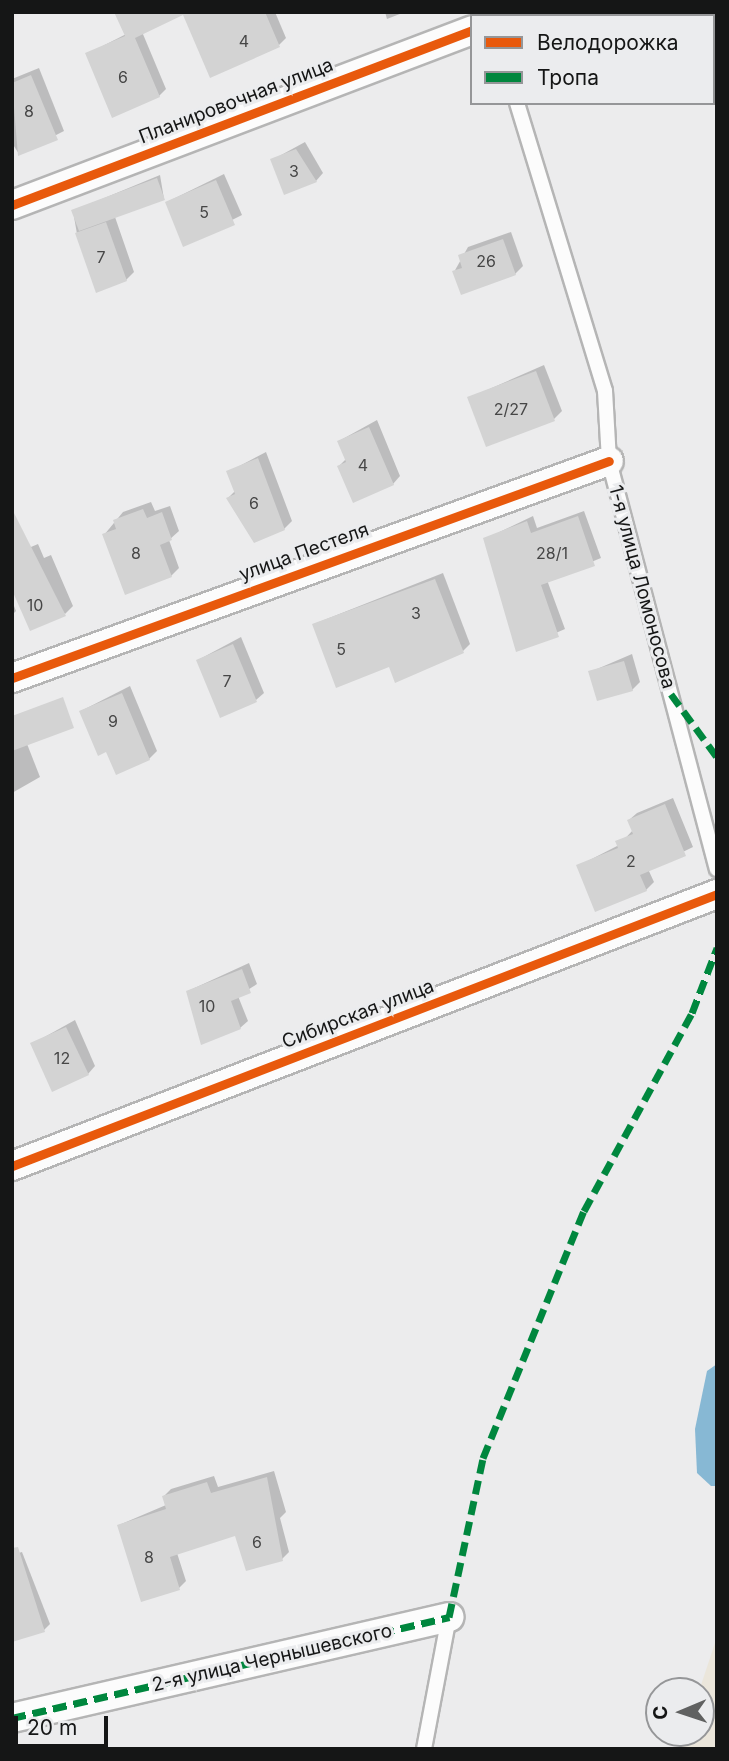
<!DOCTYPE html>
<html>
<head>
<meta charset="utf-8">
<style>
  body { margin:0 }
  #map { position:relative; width:729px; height:1761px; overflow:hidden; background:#ececed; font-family:Inter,sans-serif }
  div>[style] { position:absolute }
  .education>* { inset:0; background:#ebe6db }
  .water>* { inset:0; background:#87b8d4 }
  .shadow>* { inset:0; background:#0003 }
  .building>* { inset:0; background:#d3d3d3 }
  .roads { filter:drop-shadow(2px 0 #b5b5b5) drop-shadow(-2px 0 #b5b5b5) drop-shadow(0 2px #b5b5b5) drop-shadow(0 -2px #b5b5b5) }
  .service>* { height:14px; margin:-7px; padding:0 7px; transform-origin:7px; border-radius:7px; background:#fcfcfc }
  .minor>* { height:28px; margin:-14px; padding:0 14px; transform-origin:14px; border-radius:14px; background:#fcfcfc }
  .quiet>* { height:7px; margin-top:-3.5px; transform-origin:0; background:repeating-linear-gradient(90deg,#00873e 0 14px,transparent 0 21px) }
  .cycleway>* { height:9px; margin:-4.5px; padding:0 4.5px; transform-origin:4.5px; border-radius:4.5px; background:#e8590c }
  span { translate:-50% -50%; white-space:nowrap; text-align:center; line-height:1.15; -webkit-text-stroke:6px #ebecee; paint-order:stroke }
  .number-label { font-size:16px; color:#464646 }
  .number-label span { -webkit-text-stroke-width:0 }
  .street-label { font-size:19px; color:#151616 }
  .frame { position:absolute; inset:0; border:14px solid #151616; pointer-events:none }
  .legend { position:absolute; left:470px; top:14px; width:245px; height:91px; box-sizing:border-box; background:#ebecee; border:2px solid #959698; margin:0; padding:9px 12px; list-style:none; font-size:21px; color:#151616 }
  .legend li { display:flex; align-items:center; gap:14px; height:35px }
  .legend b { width:35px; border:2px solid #959698 }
  .north { position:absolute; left:645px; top:1677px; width:70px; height:70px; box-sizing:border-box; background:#ebecee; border:2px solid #959698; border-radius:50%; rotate:268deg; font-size:19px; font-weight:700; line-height:28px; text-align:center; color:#151616 }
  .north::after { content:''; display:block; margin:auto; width:24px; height:32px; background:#606161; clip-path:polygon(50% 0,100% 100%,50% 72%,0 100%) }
  .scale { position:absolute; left:14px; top:1716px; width:94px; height:32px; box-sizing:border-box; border:4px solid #151616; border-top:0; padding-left:9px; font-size:21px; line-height:24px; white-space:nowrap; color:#151616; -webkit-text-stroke:5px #ebecee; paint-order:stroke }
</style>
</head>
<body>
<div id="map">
  <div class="education">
    <i style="clip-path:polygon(717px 1637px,717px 1749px,679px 1749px,685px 1733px,701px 1733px,699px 1691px)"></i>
  </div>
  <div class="water">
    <i style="clip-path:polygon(717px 1364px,717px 1486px,711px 1486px,697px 1473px,695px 1429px,707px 1371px)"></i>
  </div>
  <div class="shadow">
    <i style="clip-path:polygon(184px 12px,275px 12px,286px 38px,279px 45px)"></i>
    <i style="clip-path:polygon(385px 12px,405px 12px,387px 19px)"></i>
    <i style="clip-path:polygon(140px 27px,166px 89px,159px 96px,87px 54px)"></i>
    <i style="clip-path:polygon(39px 68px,64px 131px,19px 154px,12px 143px,12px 79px)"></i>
    <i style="clip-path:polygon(305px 142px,323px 173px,316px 181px,272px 160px)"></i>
    <i style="clip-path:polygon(224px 174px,242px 215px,184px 244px,167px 202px)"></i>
    <i style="clip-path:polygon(160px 175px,164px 199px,115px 217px,134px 272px,126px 280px,77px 234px,73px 211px)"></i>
    <i style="clip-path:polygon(511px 232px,523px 266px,515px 274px,454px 272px,468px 247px)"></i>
    <i style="clip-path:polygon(544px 365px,562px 411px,554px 419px,469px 398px)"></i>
    <i style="clip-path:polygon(377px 420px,400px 476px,393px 484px,339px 466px,346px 459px,339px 441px)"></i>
    <i style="clip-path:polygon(266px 452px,292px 521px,284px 529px,228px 498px,235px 491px,228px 472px)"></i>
    <i style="clip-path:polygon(151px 502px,155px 511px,170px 506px,179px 531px,169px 540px,179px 568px,171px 576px,104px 535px,123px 512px)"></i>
    <i style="clip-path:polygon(584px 511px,601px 558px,547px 580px,565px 629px,517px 650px,485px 539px,533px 516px,537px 528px)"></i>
    <i style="clip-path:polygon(38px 544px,44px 558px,51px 555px,73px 606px,65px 614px,12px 555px)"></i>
    <i style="clip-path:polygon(443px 573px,470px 644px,463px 651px,390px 665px,314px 624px)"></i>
    <i style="clip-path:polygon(12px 601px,16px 611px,12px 615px)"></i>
    <i style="clip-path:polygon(241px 637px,264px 693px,256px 700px,198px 660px)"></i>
    <i style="clip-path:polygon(632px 654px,640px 682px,632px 690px,590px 672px)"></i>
    <i style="clip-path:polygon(130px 686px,157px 751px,149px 759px,107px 750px,81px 711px)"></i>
    <i style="clip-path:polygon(20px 726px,40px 777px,12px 793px,12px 729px)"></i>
    <i style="clip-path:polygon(673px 798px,693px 847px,648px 869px,654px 882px,646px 890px,578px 866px,619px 845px,633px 830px,629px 820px,637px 813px)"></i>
    <i style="clip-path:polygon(249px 963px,257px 984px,238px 996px,248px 1021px,240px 1028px,188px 991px)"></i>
    <i style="clip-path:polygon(75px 1020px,95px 1066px,88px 1074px,32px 1044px)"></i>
    <i style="clip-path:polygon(274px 1471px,286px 1512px,280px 1518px,289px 1552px,282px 1559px,237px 1534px,177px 1553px,186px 1581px,179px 1588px,119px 1525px,166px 1505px,164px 1496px,171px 1489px,214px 1476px,218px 1487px)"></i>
    <i style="clip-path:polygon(22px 1552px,50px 1624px,44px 1630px,12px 1555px)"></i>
  </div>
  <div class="building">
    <i style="clip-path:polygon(114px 12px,265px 12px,280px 47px,210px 78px,183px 15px,135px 38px,160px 97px,112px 118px,85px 53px,125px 36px)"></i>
    <i style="clip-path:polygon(31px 75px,58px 140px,18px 156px,12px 83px)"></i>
    <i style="clip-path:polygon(296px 149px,317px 182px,284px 195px,270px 159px)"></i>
    <i style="clip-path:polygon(157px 178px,165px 200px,79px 231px,71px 210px)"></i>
    <i style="clip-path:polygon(216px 180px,235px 225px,183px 247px,165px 202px)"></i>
    <i style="clip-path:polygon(106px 222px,127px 281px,96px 293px,75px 233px)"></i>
    <i style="clip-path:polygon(503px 239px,516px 275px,461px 295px,452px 271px,462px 268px,458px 255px)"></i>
    <i style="clip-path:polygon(536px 371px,555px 421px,486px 447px,467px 397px)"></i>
    <i style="clip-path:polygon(369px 427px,394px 485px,353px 503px,337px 466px,346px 462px,337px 441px)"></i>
    <i style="clip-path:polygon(258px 458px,285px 530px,254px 543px,226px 498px,235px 494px,226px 471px)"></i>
    <i style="clip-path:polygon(12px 509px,66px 616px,30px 631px,12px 590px)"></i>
    <i style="clip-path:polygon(143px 509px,147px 518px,162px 512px,172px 540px,160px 545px,172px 577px,125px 595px,102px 534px,116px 529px,113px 520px)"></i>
    <i style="clip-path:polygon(578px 516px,595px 566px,541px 585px,559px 637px,516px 652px,483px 538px,527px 521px,531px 533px)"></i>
    <i style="clip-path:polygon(435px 579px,464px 653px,395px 683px,389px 667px,336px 688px,312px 624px)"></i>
    <i style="clip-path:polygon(233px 644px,257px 702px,220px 718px,196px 660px)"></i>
    <i style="clip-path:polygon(624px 661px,633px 691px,597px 701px,588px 671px)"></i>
    <i style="clip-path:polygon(122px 693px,150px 760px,116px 775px,106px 752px,98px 756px,79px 711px)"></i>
    <i style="clip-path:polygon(63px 697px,74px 728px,12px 751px,12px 716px)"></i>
    <i style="clip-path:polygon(665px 804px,686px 856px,640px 875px,647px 891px,595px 912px,576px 865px,618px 848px,615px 841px,633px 834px,627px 820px)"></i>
    <i style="clip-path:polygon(242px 969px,251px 993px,231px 1001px,241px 1029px,201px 1045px,186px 991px)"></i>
    <i style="clip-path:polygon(66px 1027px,89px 1075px,52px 1092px,30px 1043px)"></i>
    <i style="clip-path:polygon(267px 1477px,283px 1561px,246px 1571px,235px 1536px,170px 1557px,180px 1590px,141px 1602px,117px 1525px,166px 1509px,162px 1496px,207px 1482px,211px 1493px)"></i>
    <i style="clip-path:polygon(18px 1547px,45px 1632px,12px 1642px,12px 1548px)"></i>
  </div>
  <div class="roads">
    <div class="service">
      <i style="left:488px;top:12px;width:4px;rotate:76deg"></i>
      <i style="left:517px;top:103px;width:301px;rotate:73deg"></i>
      <i style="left:605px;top:391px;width:70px;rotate:86.7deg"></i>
      <i style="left:609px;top:461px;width:422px;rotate:75.2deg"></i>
      <i style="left:424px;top:1749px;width:134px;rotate:-79.3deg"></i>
    </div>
    <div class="minor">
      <i style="left:12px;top:205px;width:492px;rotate:-20.8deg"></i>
      <i style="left:12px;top:678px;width:635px;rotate:-19.98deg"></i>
      <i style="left:12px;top:1166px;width:756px;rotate:-21.1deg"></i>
      <i style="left:12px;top:1718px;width:449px;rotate:-13deg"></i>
    </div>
  </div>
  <div class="quiet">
    <i style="left:671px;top:694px;width:78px;rotate:53.9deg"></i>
    <i style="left:12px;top:1718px;width:449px;rotate:-13deg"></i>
    <i style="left:449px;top:1617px;width:163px;rotate:-77.9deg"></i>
    <i style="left:483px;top:1458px;width:267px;rotate:-67.8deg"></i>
    <i style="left:584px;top:1211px;width:226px;rotate:-61.4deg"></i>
    <i style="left:692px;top:1013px;width:70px;rotate:-69deg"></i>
  </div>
  <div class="cycleway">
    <i style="left:12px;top:205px;width:492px;rotate:-20.8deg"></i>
    <i style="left:12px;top:678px;width:635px;rotate:-19.98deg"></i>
    <i style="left:12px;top:1166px;width:756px;rotate:-21.1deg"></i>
  </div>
  <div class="number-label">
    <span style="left:244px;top:41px">4</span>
    <span style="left:123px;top:77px">6</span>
    <span style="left:29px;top:111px">8</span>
    <span style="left:294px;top:171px">3</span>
    <span style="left:204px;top:212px">5</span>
    <span style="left:101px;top:257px">7</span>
    <span style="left:486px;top:261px">26</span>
    <span style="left:511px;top:409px">2/27</span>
    <span style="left:363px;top:465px">4</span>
    <span style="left:254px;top:503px">6</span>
    <span style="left:136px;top:553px">8</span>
    <span style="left:552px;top:553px">28/1</span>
    <span style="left:35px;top:605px">10</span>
    <span style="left:416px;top:613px">3</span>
    <span style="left:341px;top:649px">5</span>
    <span style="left:227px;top:681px">7</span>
    <span style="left:113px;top:721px">9</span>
    <span style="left:631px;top:861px">2</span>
    <span style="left:207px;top:1006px">10</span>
    <span style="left:62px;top:1058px">12</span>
    <span style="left:257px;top:1542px">6</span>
    <span style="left:149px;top:1557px">8</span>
  </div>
  <div class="street-label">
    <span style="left:236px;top:101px;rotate:-21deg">Планировочная улица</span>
    <span style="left:304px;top:552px;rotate:-20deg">улица Пестеля</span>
    <span style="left:642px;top:587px;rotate:75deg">1-я улица Ломоносова</span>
    <span style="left:358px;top:1014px;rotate:-21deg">Сибирская улица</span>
    <span style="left:272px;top:1658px;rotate:-13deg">2-я улица Чернышевского</span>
  </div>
  <div class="frame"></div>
  <ul class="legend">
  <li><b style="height:9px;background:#e8590c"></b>Велодорожка</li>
  <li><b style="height:9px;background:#00873e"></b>Тропа</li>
  </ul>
  <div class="north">С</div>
  <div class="scale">20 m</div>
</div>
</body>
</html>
